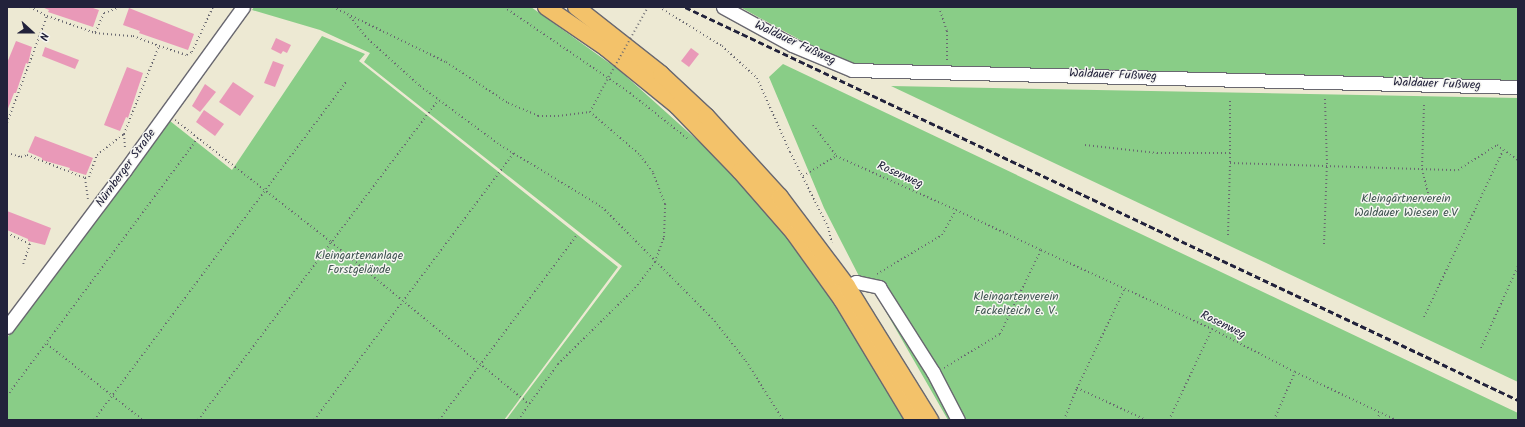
<!DOCTYPE html>
<html>
<head>
<meta charset="utf-8">
<style>
  body { margin:0 }
  #map { position:relative; width:1525px; height:427px; overflow:hidden; background:#ede9d3; font-family:Kalam,sans-serif }
  div>[style] { position:absolute }
  .green>* { inset:0; background:#89cd87 }
  .building>* { inset:0; background:#e999b8 }
  .path>* { height:2px; margin-top:-1px; transform-origin:0; background:repeating-linear-gradient(90deg,#696870 0 1px,transparent 0 4px) }
  .roads { filter:drop-shadow(1px 0 #696870) drop-shadow(-1px 0 #696870) drop-shadow(0 1px #696870) drop-shadow(0 -1px #696870) }
  .minor>* { height:13px; margin:-6.5px; padding:0 6.5px; transform-origin:6.5px; border-radius:6.5px; background:#fff }
  .major>* { height:16px; margin:-8px; padding:0 8px; transform-origin:8px; border-radius:8px; background:#f3c26a }
  .rail>* { height:3px; margin-top:-1.5px; transform-origin:0; background:repeating-linear-gradient(90deg,#22223b 0 6px,transparent 0 9px) }
  .path-bridge>* { height:2px; margin-top:-1px; transform-origin:0; background:repeating-linear-gradient(90deg,#696870 0 1px,transparent 0 4px) }
  span { translate:-50% -50%; white-space:nowrap; text-align:center; line-height:1.15; -webkit-text-stroke:3px #f6f6f2; paint-order:stroke }
  .street-label { font-size:12px; color:#22223b }
  .park-label { font-size:12px; color:#415552 }
  .frame { position:absolute; inset:0; border:8px solid #22223b; pointer-events:none }
  .north { position:absolute; left:12px; top:12px; width:40px; height:40px; -webkit-text-stroke:3px #f6f6f2; paint-order:stroke; rotate:111deg; font-size:11px; font-weight:700; line-height:16px; text-align:center; color:#22223b }
  .north::after { content:''; display:block; margin:auto; width:14px; height:18px; background:#22223b; clip-path:polygon(50% 0,100% 100%,50% 72%,0 100%) }
</style>
</head>
<body>
<div id="map">
  <div class="green">
    <i style="clip-path:polygon(254px 7px,531px 7px,619px 70px,716px 157px,777px 223px,840px 307px,907px 420px,506px 420px,622px 266px,364px 62px,370px 53px,320px 30px,252px 10px)"></i>
    <i style="clip-path:polygon(740px 7px,1518px 7px,1518px 83px,846px 65px)"></i>
    <i style="clip-path:polygon(322px 36px,365px 54px,359px 61px,618px 267px,504px 420px,7px 420px,7px 338px,170px 121px,232px 170px)"></i>
    <i style="clip-path:polygon(783px 64px,1518px 413px,1518px 420px,948px 420px,866px 277px,861px 280px,824px 208px,769px 77px)"></i>
    <i style="clip-path:polygon(891px 86px,1518px 98px,1518px 382px)"></i>
  </div>
  <div class="building">
    <i style="clip-path:polygon(42px 7px,90px 7px,99px 10px,93px 27px,48px 12px,49px 10px)"></i>
    <i style="clip-path:polygon(129px 8px,194px 34px,188px 50px,139px 33px,140px 31px,123px 25px)"></i>
    <i style="clip-path:polygon(276px 38px,291px 45px,287px 53px,283px 51px,281px 54px,271px 49px)"></i>
    <i style="clip-path:polygon(16px 41px,32px 47px,28px 64px,26px 63px,16px 93px,14px 93px,7px 111px,7px 63px)"></i>
    <i style="clip-path:polygon(45px 47px,79px 60px,75px 69px,42px 56px)"></i>
    <i style="clip-path:polygon(691px 48px,699px 54px,689px 67px,681px 61px)"></i>
    <i style="clip-path:polygon(273px 61px,284px 65px,275px 87px,264px 83px)"></i>
    <i style="clip-path:polygon(127px 67px,143px 73px,128px 118px,126px 117px,120px 131px,104px 125px)"></i>
    <i style="clip-path:polygon(233px 82px,254px 96px,240px 116px,219px 102px)"></i>
    <i style="clip-path:polygon(205px 84px,216px 92px,200px 112px,192px 106px)"></i>
    <i style="clip-path:polygon(204px 110px,224px 124px,215px 136px,196px 122px)"></i>
    <i style="clip-path:polygon(35px 136px,93px 158px,86px 175px,69px 170px,70px 168px,42px 160px,42px 158px,28px 152px)"></i>
    <i style="clip-path:polygon(7px 211px,51px 228px,45px 245px,28px 241px,28px 239px,7px 230px)"></i>
  </div>
  <div class="path">
    <i style="left:30px;top:7px;width:19px;rotate:28deg"></i>
    <i style="left:120px;top:7px;width:17px;rotate:159deg"></i>
    <i style="left:104px;top:13px;width:22px;rotate:114deg"></i>
    <i style="left:95px;top:33px;width:38px;rotate:5deg"></i>
    <i style="left:133px;top:36px;width:28px;rotate:21deg"></i>
    <i style="left:333px;top:7px;width:126px;rotate:26deg"></i>
    <i style="left:446px;top:62px;width:74px;rotate:33.5deg"></i>
    <i style="left:508px;top:103px;width:33px;rotate:23deg"></i>
    <i style="left:538px;top:116px;width:20px"></i>
    <i style="left:558px;top:116px;width:32px;rotate:-7deg"></i>
    <i style="left:504px;top:7px;width:153px;rotate:34.3deg"></i>
    <i style="left:630px;top:93px;width:74px;rotate:38.4deg"></i>
    <i style="left:659px;top:7px;width:74px;rotate:31.8deg"></i>
    <i style="left:722px;top:46px;width:47px;rotate:42.4deg"></i>
    <i style="left:757px;top:78px;width:81px;rotate:66deg"></i>
    <i style="left:790px;top:152px;width:84px;rotate:63.1deg"></i>
    <i style="left:828px;top:227px;width:16px;rotate:76deg"></i>
    <i style="left:939px;top:7px;width:25px;rotate:72deg"></i>
    <i style="left:947px;top:31px;width:29px;rotate:90deg"></i>
    <i style="left:350px;top:17px;width:28px;rotate:51deg"></i>
    <i style="left:368px;top:39px;width:70px;rotate:42.1deg"></i>
    <i style="left:420px;top:86px;width:99px;rotate:36.4deg"></i>
    <i style="left:500px;top:145px;width:119px;rotate:31.3deg"></i>
    <i style="left:602px;top:207px;width:156px;rotate:45.3deg"></i>
    <i style="left:712px;top:318px;width:55px;rotate:51.7deg"></i>
    <i style="left:746px;top:361px;width:70px;rotate:57.9deg"></i>
    <i style="left:1230px;top:101px;width:52px;rotate:90deg"></i>
    <i style="left:1424px;top:105px;width:64px;rotate:91.8deg"></i>
    <i style="left:1422px;top:169px;width:32px;rotate:76deg"></i>
    <i style="left:590px;top:112px;width:24px;rotate:-62deg"></i>
    <i style="left:175px;top:120px;width:198px;rotate:38deg"></i>
    <i style="left:331px;top:242px;width:256px;rotate:39.3deg"></i>
    <i style="left:7px;top:123px;width:114px;rotate:-69.5deg"></i>
    <i style="left:47px;top:16px;width:51px;rotate:19.5deg"></i>
    <i style="left:813px;top:125px;width:39px;rotate:53deg"></i>
    <i style="left:836px;top:156px;width:132px;rotate:24.2deg"></i>
    <i style="left:124px;top:134px;width:15px;rotate:86deg"></i>
    <i style="left:1085px;top:145px;width:72px;rotate:6.3deg"></i>
    <i style="left:1157px;top:153px;width:73px"></i>
    <i style="left:1230px;top:153px;width:10px;rotate:90deg"></i>
    <i style="left:1230px;top:163px;width:228px;rotate:1.8deg"></i>
    <i style="left:1458px;top:170px;width:46px;rotate:-32.7deg"></i>
    <i style="left:1497px;top:145px;width:26px;rotate:36deg"></i>
    <i style="left:7px;top:153px;width:15px;rotate:16deg"></i>
    <i style="left:21px;top:157px;width:6px;rotate:-18deg"></i>
    <i style="left:27px;top:155px;width:62px;rotate:21.6deg"></i>
    <i style="left:85px;top:178px;width:21px;rotate:82deg"></i>
    <i style="left:803px;top:176px;width:39px;rotate:-31deg"></i>
    <i style="left:85px;top:178px;width:4px;rotate:-14deg"></i>
    <i style="left:89px;top:177px;width:23px;rotate:-70deg"></i>
    <i style="left:97px;top:155px;width:34px;rotate:-38deg"></i>
    <i style="left:124px;top:134px;width:95px;rotate:-68.3deg"></i>
    <i style="left:159px;top:46px;width:29px;rotate:18deg"></i>
    <i style="left:187px;top:55px;width:6px;rotate:-31deg"></i>
    <i style="left:192px;top:52px;width:50px;rotate:-65deg"></i>
    <i style="left:7px;top:233px;width:25px;rotate:26deg"></i>
    <i style="left:30px;top:244px;width:21px;rotate:109deg"></i>
    <i style="left:1228px;top:235px;width:72px;rotate:-88.4deg"></i>
    <i style="left:1324px;top:244px;width:80px;rotate:-87.9deg"></i>
    <i style="left:1327px;top:164px;width:65px;rotate:-91.8deg"></i>
    <i style="left:877px;top:274px;width:76px;rotate:-31deg"></i>
    <i style="left:942px;top:235px;width:29px;rotate:-61deg"></i>
    <i style="left:956px;top:210px;width:94px;rotate:25.2deg"></i>
    <i style="left:1124px;top:290px;width:109px;rotate:115.6deg"></i>
    <i style="left:1077px;top:388px;width:76px;rotate:24.9deg"></i>
    <i style="left:1424px;top:317px;width:184px;rotate:-64.6deg"></i>
    <i style="left:47px;top:344px;width:122px;rotate:38.4deg"></i>
    <i style="left:1481px;top:348px;width:90px;rotate:-65.7deg"></i>
    <i style="left:944px;top:368px;width:66px;rotate:-31.3deg"></i>
    <i style="left:1000px;top:334px;width:93px;rotate:-64deg"></i>
    <i style="left:1041px;top:250px;width:188px;rotate:24.8deg"></i>
    <i style="left:1212px;top:329px;width:93px;rotate:27.4deg"></i>
    <i style="left:1295px;top:372px;width:112px;rotate:25.4deg"></i>
    <i style="left:7px;top:396px;width:321px;rotate:-53.5deg"></i>
    <i style="left:94px;top:420px;width:424px;rotate:-53.3deg"></i>
    <i style="left:198px;top:420px;width:400px;rotate:-53.1deg"></i>
    <i style="left:314px;top:420px;width:334px;rotate:-53.2deg"></i>
    <i style="left:439px;top:420px;width:231px;rotate:-53.3deg"></i>
    <i style="left:518px;top:420px;width:69px;rotate:-54.5deg"></i>
    <i style="left:558px;top:364px;width:108px;rotate:-44.6deg"></i>
    <i style="left:635px;top:288px;width:33px;rotate:-52deg"></i>
    <i style="left:655px;top:262px;width:27px;rotate:-70deg"></i>
    <i style="left:664px;top:237px;width:33px;rotate:-88deg"></i>
    <i style="left:665px;top:204px;width:34px;rotate:-111deg"></i>
    <i style="left:653px;top:172px;width:23px;rotate:-128deg"></i>
    <i style="left:639px;top:154px;width:65px;rotate:-139.4deg"></i>
    <i style="left:1064px;top:420px;width:35px;rotate:-68deg"></i>
    <i style="left:1169px;top:420px;width:101px;rotate:-64.7deg"></i>
    <i style="left:1274px;top:420px;width:52px;rotate:-66.4deg"></i>
    <i style="left:1377px;top:420px;width:8px;rotate:-67deg"></i>
  </div>
  <div class="roads">
    <div class="minor">
      <i style="left:723px;top:7px;width:79px;rotate:28.8deg"></i>
      <i style="left:792px;top:45px;width:65px;rotate:22.6deg"></i>
      <i style="left:852px;top:70px;width:666px;rotate:1.46deg"></i>
      <i style="left:847px;top:286px;width:10px;rotate:-24deg"></i>
      <i style="left:856px;top:282px;width:24px;rotate:12deg"></i>
      <i style="left:879px;top:287px;width:101px;rotate:57.6deg"></i>
      <i style="left:933px;top:372px;width:54px;rotate:62.5deg"></i>
      <i style="left:7px;top:327px;width:196px;rotate:-53.1deg"></i>
      <i style="left:125px;top:170px;width:201px;rotate:-54.1deg"></i>
    </div>
    <div class="major">
      <i style="left:546px;top:7px;width:73px;rotate:34.3deg"></i>
      <i style="left:606px;top:48px;width:92px;rotate:39.2deg"></i>
      <i style="left:677px;top:106px;width:91px;rotate:45.9deg"></i>
      <i style="left:740px;top:171px;width:82px;rotate:48.9deg"></i>
      <i style="left:794px;top:233px;width:82px;rotate:54.4deg"></i>
      <i style="left:842px;top:300px;width:140px;rotate:59deg"></i>
      <i style="left:576px;top:7px;width:108px;rotate:38.2deg"></i>
      <i style="left:661px;top:74px;width:62px;rotate:43deg"></i>
      <i style="left:706px;top:116px;width:110px;rotate:47.6deg"></i>
      <i style="left:780px;top:197px;width:111px;rotate:53deg"></i>
      <i style="left:847px;top:286px;width:158px;rotate:58.2deg"></i>
    </div>
  </div>
  <div class="rail">
    <i style="left:685px;top:7px;width:921px;rotate:25.26deg"></i>
  </div>
  <div class="path-bridge">
    <i style="left:601px;top:91px;width:96px;rotate:-60.8deg"></i>
  </div>
  <div class="street-label">
    <span style="left:795px;top:43px;rotate:25deg">Waldauer Fußweg</span>
    <span style="left:1113px;top:75px;rotate:2deg">Waldauer Fußweg</span>
    <span style="left:1437px;top:84px;rotate:2deg">Waldauer Fußweg</span>
    <span style="left:126px;top:168px;rotate:-54deg">Nürnberger Straße</span>
    <span style="left:900px;top:175px;rotate:24deg">Rosenweg</span>
    <span style="left:1223px;top:325px;rotate:26deg">Rosenweg</span>
  </div>
  <div class="park-label">
    <span style="left:1406px;top:206px">Kleingärtnerverein<br>Waldauer Wiesen e.V</span>
    <span style="left:359px;top:263px">Kleingartenanlage<br>Forstgelände</span>
    <span style="left:1016px;top:304px">Kleingartenverein<br>Fackelteich e. V.</span>
  </div>
  <div class="frame"></div>
  <div class="north">N</div>
</div>
</body>
</html>
